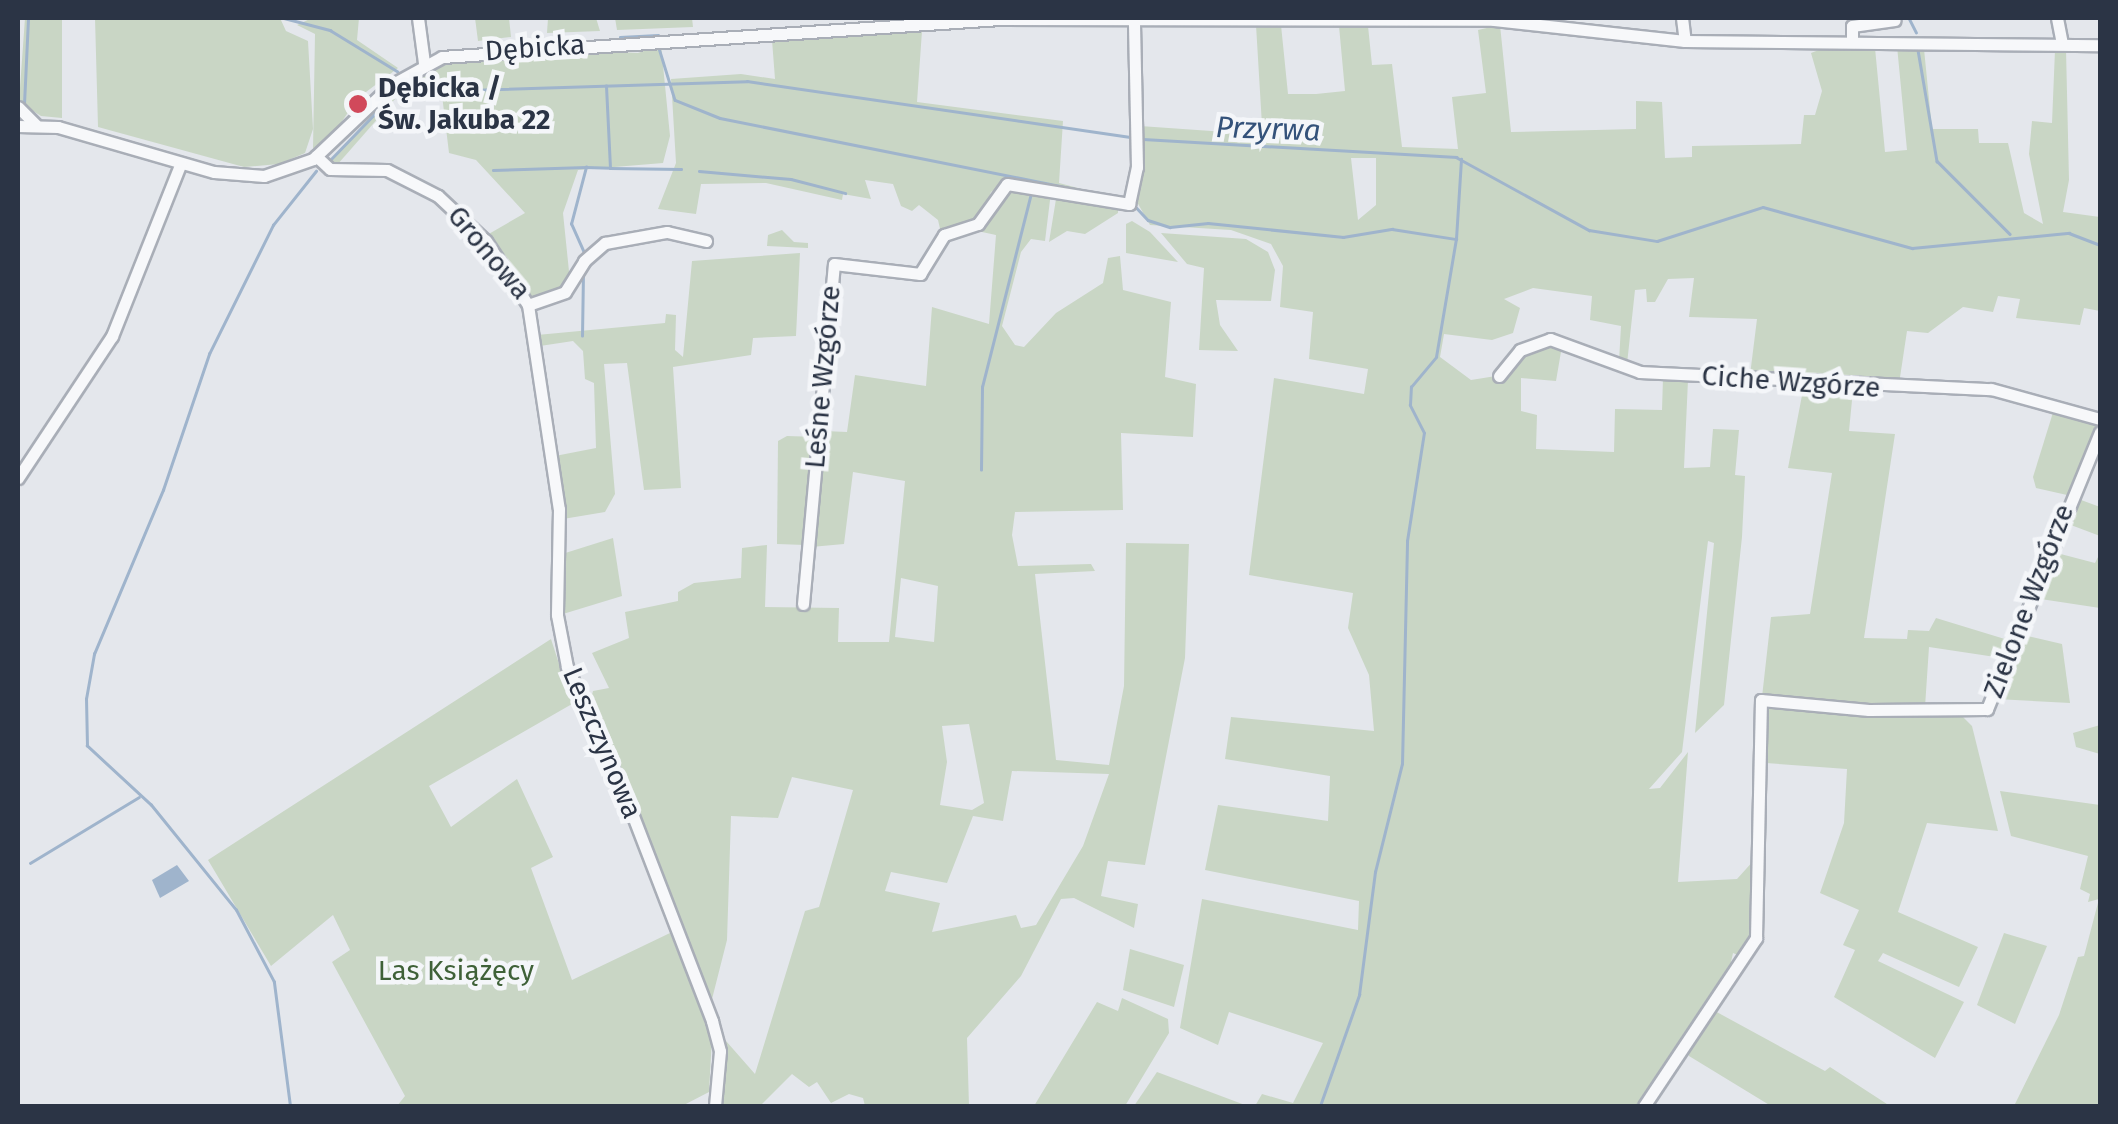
<!DOCTYPE html>
<html>
<head>
<meta charset="utf-8">
<style>
  body { margin:0 }
  #map { position:relative; width:2118px; height:1124px; overflow:hidden; background:#e4e7ec; font-family:"Fira Sans",sans-serif }
  div>[style] { position:absolute }
  .green>* { inset:0; background:#c9d6c5 }
  .water>* { inset:0; background:#9fb4cc }
  .stream>* { height:2.5px; margin:-1.25px; padding:0 1.25px; transform-origin:1.25px; border-radius:1.25px; background:#9fb4cc }
  .roads { filter:drop-shadow(2px 0 #a9aeb7) drop-shadow(-2px 0 #a9aeb7) drop-shadow(0 2px #a9aeb7) drop-shadow(0 -2px #a9aeb7) }
  .minor>* { height:11px; margin:-5.5px; padding:0 5.5px; transform-origin:5.5px; border-radius:5.5px; background:#f7f8fa }
  .dots>* { width:28px; height:28px; translate:-50% -50%; box-sizing:border-box; border:5px solid #f4f6f9; border-radius:50% }
  span { translate:-50% -50%; white-space:nowrap; text-align:center; line-height:1.15; -webkit-text-stroke:9px #f4f6f9; paint-order:stroke }
  .street-label { font-size:28px; color:#2b3445 }
  .poi-label { font-size:28px; color:#2b3445; font-weight:700 }
  .left { translate:0 -50%; text-align:left }
  .park-label { font-size:28px; color:#3f6138 }
  .water-label { font-size:30px; color:#34527a; font-style:italic }
  .frame { position:absolute; inset:0; border:20px solid #2b3445; pointer-events:none }
</style>
</head>
<body>
<div id="map">
  <div class="green">
    <i style="clip-path:polygon(25px 18px,280px 18px,286px 31px,308px 41px,313px 129px,305px 153px,279px 164px,244px 167px,98px 127px,95px 18px,62px 20px,62px 118px,41px 116px,19px 102px)"></i>
    <i style="clip-path:polygon(312px 18px,359px 18px,357px 40px,398px 68px,358px 98px,336px 130px,313px 149px,315px 34px,297px 25px)"></i>
    <i style="clip-path:polygon(475px 18px,509px 18px,511px 37px,478px 41px)"></i>
    <i style="clip-path:polygon(548px 18px,596px 18px,600px 31px,547px 33px)"></i>
    <i style="clip-path:polygon(615px 18px,692px 18px,693px 27px,617px 30px)"></i>
    <i style="clip-path:polygon(evenodd,1256px 25px,1281px 25px,1288px 94px,1316px 94px,1345px 91px,1339px 26px,1368px 26px,1372px 65px,1392px 64px,1402px 147px,1458px 149px,1452px 97px,1486px 93px,1478px 30px,1500px 25px,1511px 132px,1636px 129px,1636px 101px,1662px 102px,1665px 158px,1692px 157px,1692px 146px,1801px 144px,1804px 115px,1815px 115px,1822px 91px,1811px 53px,1824px 48px,1875px 48px,1885px 152px,1907px 150px,1897px 46px,1924px 49px,1932px 129px,1978px 129px,1979px 143px,2008px 143px,2024px 213px,2043px 224px,2029px 154px,2032px 121px,2052px 123px,2055px 50px,2066px 49px,2069px 180px,2063px 212px,2100px 217px,2100px 311px,2084px 308px,2080px 325px,2016px 318px,2020px 299px,1998px 296px,1993px 312px,1963px 307px,1928px 333px,1907px 331px,1899px 384px,1750px 375px,1757px 319px,1689px 317px,1694px 278px,1668px 279px,1655px 302px,1647px 302px,1646px 289px,1635px 290px,1627px 364px,1619px 361px,1621px 326px,1590px 320px,1592px 296px,1533px 288px,1504px 299px,1520px 308px,1513px 333px,1492px 340px,1444px 334px,1440px 357px,1471px 380px,1496px 376px,1519px 354px,1553px 341px,1562px 346px,1556px 381px,1521px 378px,1521px 411px,1537px 415px,1536px 449px,1614px 452px,1615px 409px,1662px 410px,1663px 378px,1688px 380px,1684px 468px,1710px 467px,1713px 429px,1739px 430px,1735px 475px,1745px 476px,1742px 537px,1724px 705px,1695px 733px,1714px 543px,1708px 541px,1682px 752px,1649px 789px,1660px 788px,1688px 752px,1678px 882px,1737px 879px,1755px 859px,1753px 936px,1740px 956px,1733px 953px,1729px 971px,1640px 1106px,1255px 1106px,1262px 1094px,1293px 1103px,1323px 1043px,1229px 1012px,1218px 1045px,1180px 1028px,1202px 899px,1358px 930px,1359px 901px,1205px 870px,1218px 805px,1328px 821px,1330px 776px,1225px 759px,1231px 717px,1374px 731px,1369px 675px,1348px 628px,1353px 593px,1249px 575px,1274px 378px,1364px 394px,1368px 369px,1309px 359px,1313px 312px,1280px 307px,1283px 266px,1271px 244px,1231px 230px,1150px 225px,1137px 202px,1140px 126px,1254px 134px,1255px 142px,1263px 142px,1256px 25px,1351px 158px,1376px 158px,1376px 205px,1358px 220px,1351px 158px)"></i>
    <i style="clip-path:polygon(922px 31px,917px 102px,1063px 121px,1059px 183px,1127px 201px,1007px 180px,991px 192px,981px 218px,941px 233px,938px 220px,919px 205px,912px 211px,901px 206px,893px 184px,865px 180px,871px 199px,843px 194px,842px 200px,766px 183px,701px 184px,696px 214px,658px 209px,676px 163px,671px 79px,741px 74px,775px 79px,772px 40px)"></i>
    <i style="clip-path:polygon(661px 45px,670px 136px,663px 163px,578px 170px,563px 213px,570px 281px,555px 295px,528px 301px,487px 235px,525px 213px,476px 160px,449px 153px,442px 95px,398px 89px,425px 71px,467px 59px,559px 52px,567px 57px,572px 50px,638px 53px)"></i>
    <i style="clip-path:polygon(389px 96px,395px 99px,337px 165px,329px 163px)"></i>
    <i style="clip-path:polygon(evenodd,1009px 187px,1051px 192px,1045px 241px,1031px 239px,1021px 252px,1002px 326px,1015px 345px,1024px 347px,1056px 313px,1103px 283px,1108px 258px,1120px 256px,1123px 290px,1171px 302px,1165px 377px,1196px 384px,1193px 437px,1121px 433px,1123px 510px,1015px 512px,1012px 535px,1018px 566px,1091px 564px,1095px 571px,1035px 574px,1056px 760px,1109px 765px,1124px 686px,1126px 543px,1189px 544px,1185px 658px,1145px 865px,1108px 861px,1101px 896px,1138px 904px,1134px 928px,1074px 898px,1061px 899px,1021px 976px,967px 1038px,969px 1106px,865px 1106px,863px 1098px,849px 1094px,831px 1103px,817px 1082px,809px 1087px,792px 1074px,760px 1106px,720px 1106px,726px 1041px,755px 1074px,805px 911px,819px 907px,853px 790px,792px 777px,778px 818px,731px 816px,727px 940px,712px 999px,589px 706px,593px 691px,609px 688px,592px 653px,629px 638px,625px 612px,678px 601px,678px 592px,694px 583px,741px 578px,742px 548px,767px 545px,765px 607px,839px 608px,838px 642px,889px 642px,905px 481px,853px 472px,844px 544px,811px 547px,824px 431px,847px 432px,855px 375px,926px 386px,932px 307px,989px 324px,996px 235px,982px 232px,1009px 187px,901px 578px,938px 586px,934px 642px,895px 637px,901px 578px,1009px 187px,969px 724px,984px 803px,972px 810px,940px 805px,947px 762px,942px 726px,969px 724px,1009px 187px,1012px 771px,1109px 774px,1083px 846px,1036px 925px,1021px 928px,1016px 915px,932px 932px,940px 903px,885px 891px,891px 872px,947px 883px,973px 816px,1003px 821px,1012px 771px)"></i>
    <i style="clip-path:polygon(1057px 193px,1118px 207px,1118px 213px,1085px 234px,1067px 231px,1049px 242px)"></i>
    <i style="clip-path:polygon(1132px 221px,1150px 232px,1178px 262px,1126px 253px,1126px 224px)"></i>
    <i style="clip-path:polygon(782px 230px,794px 242px,808px 243px,808px 248px,767px 246px,768px 235px)"></i>
    <i style="clip-path:polygon(1161px 233px,1246px 239px,1268px 252px,1275px 270px,1271px 301px,1216px 300px,1220px 325px,1238px 351px,1199px 350px,1204px 268px,1187px 264px)"></i>
    <i style="clip-path:polygon(800px 253px,796px 336px,753px 338px,751px 355px,673px 367px,681px 488px,644px 490px,627px 363px,604px 364px,615px 494px,605px 512px,563px 519px,555px 456px,596px 448px,594px 383px,585px 379px,583px 351px,573px 341px,540px 346px,537px 335px,665px 323px,666px 314px,676px 315px,675px 350px,683px 357px,692px 261px)"></i>
    <i style="clip-path:polygon(1804px 385px,1853px 390px,1849px 431px,1895px 434px,1864px 638px,1907px 639px,1908px 630px,1929px 631px,1936px 618px,2008px 640px,2002px 658px,1929px 647px,1925px 707px,1762px 697px,1771px 617px,1810px 614px,1832px 473px,1788px 468px)"></i>
    <i style="clip-path:polygon(2055px 406px,2099px 427px,2067px 495px,2036px 488px,2033px 477px)"></i>
    <i style="clip-path:polygon(787px 436px,818px 437px,805px 545px,777px 544px,778px 441px)"></i>
    <i style="clip-path:polygon(2073px 497px,2100px 507px,2100px 536px,2063px 522px)"></i>
    <i style="clip-path:polygon(613px 538px,622px 596px,563px 614px,559px 555px)"></i>
    <i style="clip-path:polygon(2053px 552px,2095px 563px,2100px 553px,2100px 608px,2034px 598px)"></i>
    <i style="clip-path:polygon(2019px 634px,2062px 644px,2070px 703px,1996px 699px)"></i>
    <i style="clip-path:polygon(551px 639px,572px 704px,429px 786px,451px 827px,517px 779px,553px 857px,531px 868px,572px 980px,670px 933px,712px 1037px,709px 1092px,682px 1106px,397px 1106px,405px 1096px,332px 962px,350px 950px,333px 915px,271px 966px,208px 860px)"></i>
    <i style="clip-path:polygon(1771px 705px,1963px 717px,1972px 726px,1998px 831px,1927px 823px,1898px 912px,1978px 947px,1959px 987px,1883px 953px,1878px 961px,1964px 1002px,1935px 1058px,1834px 997px,1855px 950px,1843px 945px,1859px 910px,1820px 893px,1844px 823px,1847px 769px,1766px 763px,1765px 709px)"></i>
    <i style="clip-path:polygon(2100px 725px,2100px 754px,2076px 747px,2073px 733px)"></i>
    <i style="clip-path:polygon(2000px 791px,2100px 805px,2100px 1106px,2014px 1106px,2059px 1015px,2078px 957px,2084px 956px,2099px 899px,2088px 902px,2090px 894px,2080px 889px,2088px 856px,2011px 836px)"></i>
    <i style="clip-path:polygon(2004px 933px,2047px 946px,2015px 1024px,1977px 1005px)"></i>
    <i style="clip-path:polygon(1130px 949px,1184px 965px,1174px 1007px,1123px 990px)"></i>
    <i style="clip-path:polygon(1122px 998px,1168px 1019px,1169px 1033px,1125px 1106px,1034px 1106px,1097px 1002px,1118px 1011px)"></i>
    <i style="clip-path:polygon(1713px 1010px,1825px 1071px,1830px 1067px,1890px 1106px,1771px 1106px,1689px 1056px,1687px 1049px)"></i>
    <i style="clip-path:polygon(1157px 1072px,1245px 1105px,1244px 1106px,1134px 1106px)"></i>
  </div>
  <div class="water">
    <i style="clip-path:polygon(177px 865px,189px 881px,160px 898px,152px 880px)"></i>
  </div>
  <div class="stream">
    <i style="left:284px;top:18px;width:48px;rotate:14.6deg"></i>
    <i style="left:330px;top:30px;width:79px;rotate:31.5deg"></i>
    <i style="left:1909px;top:18px;width:16px;rotate:63deg"></i>
    <i style="left:620px;top:37px;width:38px;rotate:-3deg"></i>
    <i style="left:659px;top:48px;width:54px;rotate:72.9deg"></i>
    <i style="left:675px;top:100px;width:48px;rotate:21.8deg"></i>
    <i style="left:720px;top:118px;width:378px;rotate:11.3deg"></i>
    <i style="left:1918px;top:50px;width:113px;rotate:80.3deg"></i>
    <i style="left:1937px;top:161px;width:103px;rotate:45deg"></i>
    <i style="left:408px;top:82px;width:29px;rotate:18deg"></i>
    <i style="left:436px;top:91px;width:311px;rotate:-1.8deg"></i>
    <i style="left:747px;top:81px;width:387px;rotate:8.3deg"></i>
    <i style="left:24px;top:104px;width:86px;rotate:-87.3deg"></i>
    <i style="left:18px;top:116px;width:1px;rotate:-90deg"></i>
    <i style="left:1143px;top:139px;width:314px;rotate:3.3deg"></i>
    <i style="left:1456px;top:157px;width:152px;rotate:28.8deg"></i>
    <i style="left:1589px;top:230px;width:69px;rotate:9.2deg"></i>
    <i style="left:1657px;top:241px;width:111px;rotate:-17.8deg"></i>
    <i style="left:1763px;top:207px;width:155px;rotate:15.4deg"></i>
    <i style="left:1912px;top:248px;width:158px;rotate:-5.5deg"></i>
    <i style="left:2069px;top:233px;width:33px;rotate:21deg"></i>
    <i style="left:330px;top:160px;width:86px;rotate:-45.9deg"></i>
    <i style="left:610px;top:168px;width:71px;rotate:0.8deg"></i>
    <i style="left:493px;top:170px;width:93px;rotate:-1.8deg"></i>
    <i style="left:699px;top:171px;width:92px;rotate:5deg"></i>
    <i style="left:791px;top:179px;width:56px;rotate:14.5deg"></i>
    <i style="left:1135px;top:206px;width:19px;rotate:47deg"></i>
    <i style="left:1148px;top:220px;width:23px;rotate:18deg"></i>
    <i style="left:1170px;top:227px;width:38px;rotate:-6deg"></i>
    <i style="left:1208px;top:223px;width:136px;rotate:5.9deg"></i>
    <i style="left:1343px;top:237px;width:50px;rotate:-9.3deg"></i>
    <i style="left:1392px;top:229px;width:65px;rotate:8.9deg"></i>
    <i style="left:1456px;top:239px;width:80px;rotate:-86.4deg"></i>
    <i style="left:585px;top:255px;width:34px;rotate:-114deg"></i>
    <i style="left:571px;top:224px;width:59px;rotate:-75.3deg"></i>
    <i style="left:586px;top:167px;width:24px;rotate:2deg"></i>
    <i style="left:610px;top:168px;width:82px;rotate:-92.8deg"></i>
    <i style="left:582px;top:336px;width:63px;rotate:-89.1deg"></i>
    <i style="left:981px;top:470px;width:83px;rotate:-89.3deg"></i>
    <i style="left:982px;top:387px;width:200px;rotate:-75.8deg"></i>
    <i style="left:30px;top:863px;width:127px;rotate:-31.2deg"></i>
    <i style="left:290px;top:1106px;width:125px;rotate:-97.4deg"></i>
    <i style="left:274px;top:982px;width:81px;rotate:-117.8deg"></i>
    <i style="left:236px;top:910px;width:135px;rotate:-129deg"></i>
    <i style="left:151px;top:805px;width:87px;rotate:-137.3deg"></i>
    <i style="left:87px;top:746px;width:47px;rotate:-91.2deg"></i>
    <i style="left:86px;top:699px;width:46px;rotate:-79.9deg"></i>
    <i style="left:94px;top:654px;width:178px;rotate:-67.2deg"></i>
    <i style="left:163px;top:490px;width:144px;rotate:-71.3deg"></i>
    <i style="left:209px;top:354px;width:144px;rotate:-63.6deg"></i>
    <i style="left:273px;top:225px;width:69px;rotate:-51.5deg"></i>
    <i style="left:1320px;top:1106px;width:118px;rotate:-70.6deg"></i>
    <i style="left:1359px;top:995px;width:124px;rotate:-82.6deg"></i>
    <i style="left:1375px;top:872px;width:111px;rotate:-76deg"></i>
    <i style="left:1402px;top:764px;width:223px;rotate:-88.7deg"></i>
    <i style="left:1407px;top:541px;width:109px;rotate:-81.1deg"></i>
    <i style="left:1424px;top:433px;width:31px;rotate:-117deg"></i>
    <i style="left:1410px;top:405px;width:18px;rotate:-87deg"></i>
    <i style="left:1411px;top:387px;width:39px;rotate:-50deg"></i>
    <i style="left:1436px;top:357px;width:120px;rotate:-80.4deg"></i>
  </div>
  <div class="roads">
    <div class="minor">
      <i style="left:418px;top:18px;width:45px;rotate:82.4deg"></i>
      <i style="left:1682px;top:18px;width:23px;rotate:83deg"></i>
      <i style="left:2057px;top:18px;width:26px;rotate:79deg"></i>
      <i style="left:1852px;top:40px;width:14px;rotate:-90deg"></i>
      <i style="left:1852px;top:26px;width:43px;rotate:-7.9deg"></i>
      <i style="left:18px;top:107px;width:25px;rotate:45deg"></i>
      <i style="left:18px;top:126px;width:40px;rotate:1.4deg"></i>
      <i style="left:58px;top:127px;width:162px;rotate:16.1deg"></i>
      <i style="left:214px;top:172px;width:50px;rotate:4.6deg"></i>
      <i style="left:264px;top:176px;width:52px;rotate:-19.1deg"></i>
      <i style="left:313px;top:159px;width:108px;rotate:-43.5deg"></i>
      <i style="left:391px;top:85px;width:58px;rotate:-28.8deg"></i>
      <i style="left:442px;top:57px;width:559px;rotate:-3.9deg"></i>
      <i style="left:1000px;top:19px;width:494px;rotate:0.1deg"></i>
      <i style="left:1494px;top:20px;width:192px;rotate:6.3deg"></i>
      <i style="left:1685px;top:41px;width:415px;rotate:0.6deg"></i>
      <i style="left:316px;top:156px;width:19px;rotate:43deg"></i>
      <i style="left:330px;top:169px;width:57px;rotate:1deg"></i>
      <i style="left:387px;top:170px;width:57px;rotate:27deg"></i>
      <i style="left:438px;top:196px;width:66px;rotate:43.2deg"></i>
      <i style="left:486px;top:241px;width:77px;rotate:56.7deg"></i>
      <i style="left:528px;top:305px;width:206px;rotate:81.4deg"></i>
      <i style="left:559px;top:509px;width:106px;rotate:91.1deg"></i>
      <i style="left:557px;top:615px;width:53px;rotate:79.1deg"></i>
      <i style="left:567px;top:667px;width:149px;rotate:65.8deg"></i>
      <i style="left:628px;top:803px;width:234px;rotate:68.9deg"></i>
      <i style="left:712px;top:1021px;width:31px;rotate:75deg"></i>
      <i style="left:720px;top:1051px;width:55px;rotate:95.2deg"></i>
      <i style="left:528px;top:305px;width:39px;rotate:-19deg"></i>
      <i style="left:565px;top:292px;width:36px;rotate:-58deg"></i>
      <i style="left:584px;top:261px;width:28px;rotate:-41deg"></i>
      <i style="left:605px;top:243px;width:63px;rotate:-10.1deg"></i>
      <i style="left:667px;top:232px;width:40px;rotate:13deg"></i>
      <i style="left:1499px;top:376px;width:33px;rotate:-51deg"></i>
      <i style="left:1520px;top:350px;width:32px;rotate:-20deg"></i>
      <i style="left:1550px;top:339px;width:96px;rotate:20.1deg"></i>
      <i style="left:1640px;top:372px;width:351px;rotate:2.8deg"></i>
      <i style="left:1991px;top:389px;width:113px;rotate:15.4deg"></i>
      <i style="left:18px;top:478px;width:170px;rotate:-56.5deg"></i>
      <i style="left:112px;top:336px;width:186px;rotate:-68.3deg"></i>
      <i style="left:803px;top:604px;width:341px;rotate:-84.8deg"></i>
      <i style="left:834px;top:264px;width:87px;rotate:6.6deg"></i>
      <i style="left:920px;top:274px;width:46px;rotate:-58.4deg"></i>
      <i style="left:944px;top:235px;width:36px;rotate:-18deg"></i>
      <i style="left:978px;top:224px;width:49px;rotate:-54.1deg"></i>
      <i style="left:1007px;top:184px;width:124px;rotate:9.3deg"></i>
      <i style="left:1129px;top:204px;width:38px;rotate:-78deg"></i>
      <i style="left:1137px;top:167px;width:147px;rotate:-91.2deg"></i>
      <i style="left:1644px;top:1106px;width:202px;rotate:-56.3deg"></i>
      <i style="left:1756px;top:938px;width:238px;rotate:-88.8deg"></i>
      <i style="left:1761px;top:700px;width:108px;rotate:5.3deg"></i>
      <i style="left:1869px;top:710px;width:118px;rotate:-0.5deg"></i>
      <i style="left:1987px;top:709px;width:299px;rotate:-67.8deg"></i>
    </div>
  </div>
  <div class="dots">
    <i style="left:358px;top:104px;background:#d1495b"></i>
  </div>
  <div class="street-label">
    <span style="left:535px;top:48px;rotate:-4deg">Dębicka</span>
    <span style="left:489px;top:253px;rotate:50deg">Gronowa</span>
    <span style="left:823px;top:377px;rotate:-85deg">Leśne Wzgórze</span>
    <span style="left:1791px;top:382px;rotate:4deg">Ciche Wzgórze</span>
    <span style="left:2029px;top:601px;rotate:-69deg">Zielone Wzgórze</span>
    <span style="left:602px;top:743px;rotate:67deg">Leszczynowa</span>
  </div>
  <div class="poi-label">
    <span class="left" style="left:378px;top:104px">Dębicka /<br>Św. Jakuba 22</span>
  </div>
  <div class="park-label">
    <span style="left:456px;top:971px">Las Książęcy</span>
  </div>
  <div class="water-label">
    <span style="left:1268px;top:129px;rotate:2deg">Przyrwa</span>
  </div>
  <div class="frame"></div>
</div>
</body>
</html>
